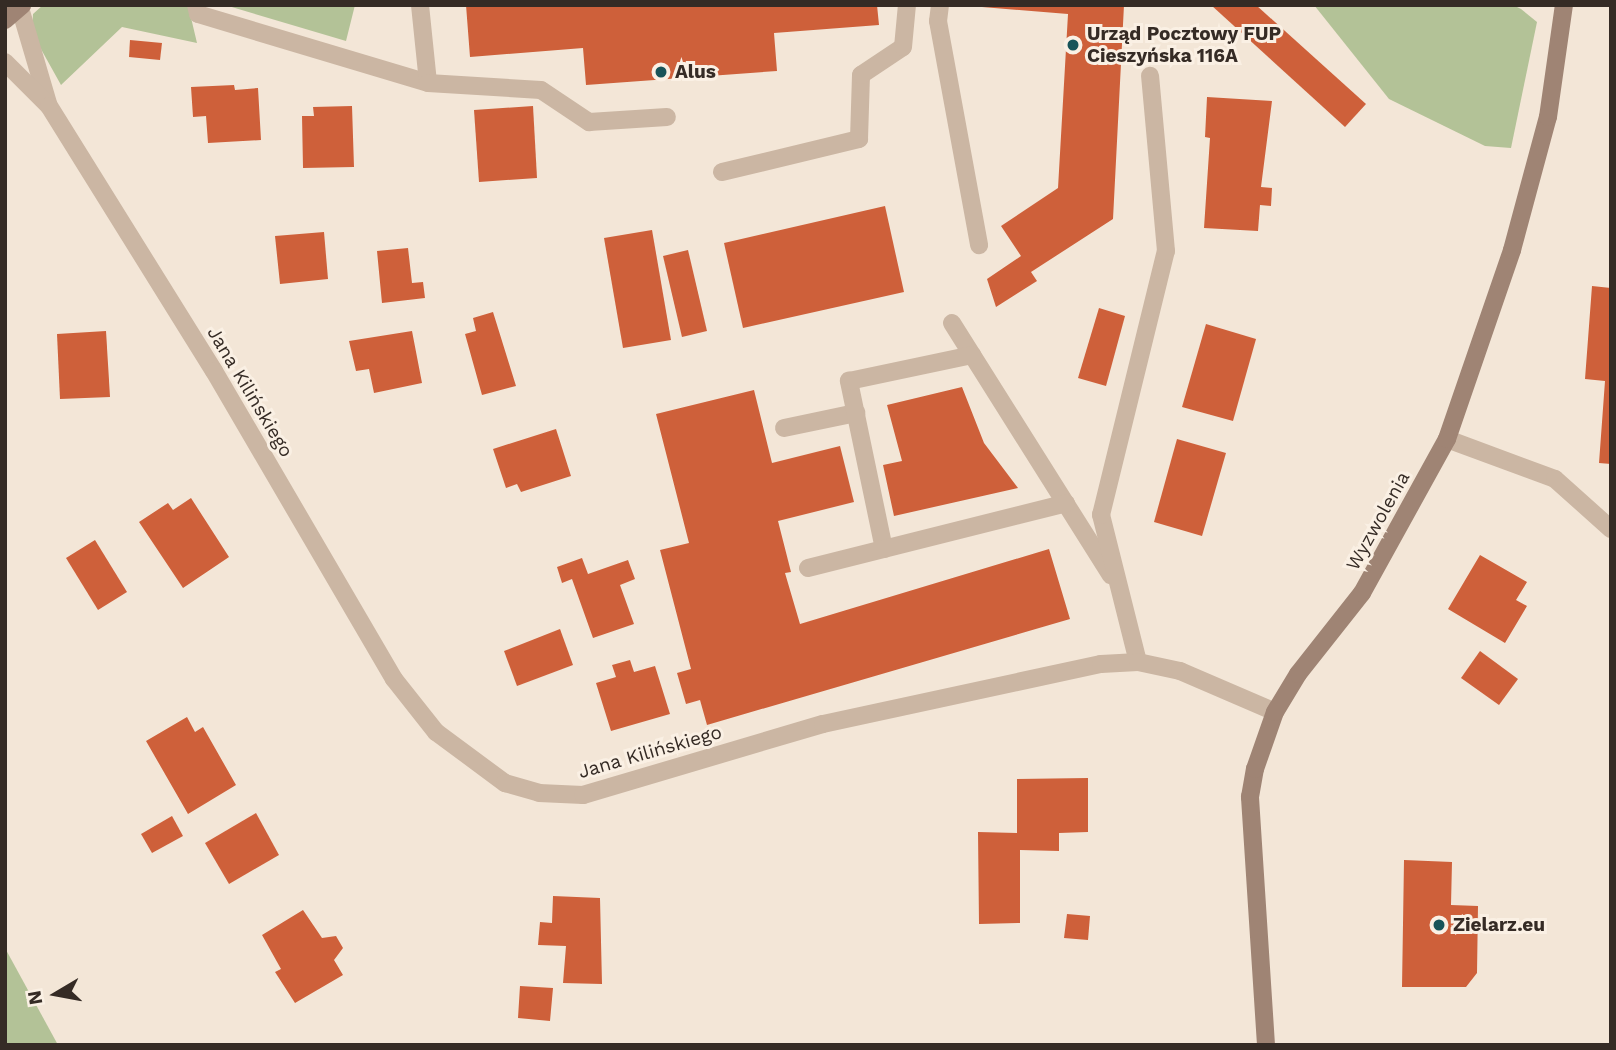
<!DOCTYPE html>
<html>
<head>
<meta charset="utf-8">
<style>
  body { margin:0 }
  #map { position:relative; width:1616px; height:1050px; overflow:hidden; background:#f3e6d7; font-family:"Work Sans",sans-serif }
  div>[style] { position:absolute }
  .green>* { inset:0; background:#b3c297 }
  .building>* { inset:0; background:#ce603a }
  .lane>* { height:18px; margin:-9px; padding:0 9px; transform-origin:9px; border-radius:9px; background:#cbb6a3 }
  .street>* { height:18px; margin:-9px; padding:0 9px; transform-origin:9px; border-radius:9px; background:#cbb6a3 }
  .secondary>* { height:18px; margin:-9px; padding:0 9px; transform-origin:9px; border-radius:9px; background:#9f8474 }
  .dots>* { width:19px; height:19px; translate:-50% -50%; box-sizing:border-box; border:4px solid #faf0e4; border-radius:50% }
  span { translate:-50% -50%; white-space:nowrap; text-align:center; line-height:1.15; -webkit-text-stroke:6px #faf0e4; paint-order:stroke }
  .poi-label { font-size:19px; color:#352b25; font-weight:700 }
  .left { translate:0 -50%; text-align:left }
  .street-label { font-size:19px; color:#352b25 }
  .frame { position:absolute; inset:0; border:7px solid #352b25; pointer-events:none }
  .north { position:absolute; left:21px; top:959px; width:70px; height:70px; -webkit-text-stroke:5px #faf0e4; paint-order:stroke; rotate:260deg; font-size:19px; font-weight:700; line-height:28px; text-align:center; color:#352b25 }
  .north::after { content:''; display:block; margin:auto; width:24px; height:32px; background:#352b25; clip-path:polygon(50% 0,100% 100%,50% 72%,0 100%) }
</style>
</head>
<body>
<div id="map">
  <div class="green">
    <i style="clip-path:polygon(43px 5px,188px 5px,197px 43px,122px 27px,61px 85px,32px 33px,33px 14px)"></i>
    <i style="clip-path:polygon(225px 5px,355px 5px,346px 41px)"></i>
    <i style="clip-path:polygon(1314px 5px,1513px 5px,1521px 9px,1537px 22px,1511px 148px,1485px 146px,1389px 99px)"></i>
    <i style="clip-path:polygon(5px 948px,58px 1045px,5px 1045px)"></i>
  </div>
  <div class="building">
    <i style="clip-path:polygon(466px 5px,877px 5px,879px 25px,774px 33px,777px 71px,586px 85px,583px 48px,470px 57px)"></i>
    <i style="clip-path:polygon(958px 5px,1124px 5px,1113px 219px,1031px 272px,1037px 281px,996px 307px,987px 279px,1021px 256px,1001px 226px,1058px 188px,1068px 14px)"></i>
    <i style="clip-path:polygon(1211px 5px,1256px 5px,1366px 104px,1345px 127px)"></i>
    <i style="clip-path:polygon(130px 40px,162px 43px,160px 60px,129px 57px)"></i>
    <i style="clip-path:polygon(234px 85px,235px 90px,258px 88px,261px 140px,208px 143px,206px 116px,193px 117px,191px 87px)"></i>
    <i style="clip-path:polygon(1207px 97px,1272px 101px,1261px 187px,1272px 188px,1271px 206px,1260px 205px,1258px 231px,1204px 228px,1210px 138px,1205px 137px)"></i>
    <i style="clip-path:polygon(352px 106px,354px 167px,303px 168px,302px 116px,314px 116px,313px 107px)"></i>
    <i style="clip-path:polygon(533px 106px,537px 178px,479px 182px,474px 110px)"></i>
    <i style="clip-path:polygon(885px 206px,904px 292px,743px 328px,724px 243px)"></i>
    <i style="clip-path:polygon(652px 230px,671px 340px,623px 348px,604px 238px)"></i>
    <i style="clip-path:polygon(324px 232px,328px 279px,280px 284px,275px 236px)"></i>
    <i style="clip-path:polygon(408px 248px,412px 283px,423px 282px,425px 298px,382px 303px,377px 251px)"></i>
    <i style="clip-path:polygon(688px 250px,707px 331px,682px 337px,663px 256px)"></i>
    <i style="clip-path:polygon(1592px 286px,1611px 288px,1611px 464px,1599px 463px,1605px 381px,1585px 379px)"></i>
    <i style="clip-path:polygon(1099px 308px,1125px 316px,1106px 386px,1078px 378px)"></i>
    <i style="clip-path:polygon(493px 312px,516px 386px,482px 395px,465px 334px,476px 331px,473px 318px)"></i>
    <i style="clip-path:polygon(1206px 324px,1256px 339px,1233px 421px,1182px 407px)"></i>
    <i style="clip-path:polygon(106px 331px,110px 397px,60px 399px,57px 334px)"></i>
    <i style="clip-path:polygon(412px 331px,422px 383px,374px 393px,369px 369px,356px 371px,349px 341px)"></i>
    <i style="clip-path:polygon(962px 387px,984px 443px,1018px 488px,894px 516px,883px 465px,902px 461px,887px 405px)"></i>
    <i style="clip-path:polygon(754px 390px,772px 463px,840px 446px,854px 502px,778px 521px,791px 572px,785px 573px,800px 624px,1049px 549px,1070px 619px,707px 725px,700px 700px,686px 704px,677px 673px,691px 669px,660px 550px,689px 543px,656px 414px)"></i>
    <i style="clip-path:polygon(556px 429px,571px 476px,521px 492px,517px 484px,506px 488px,493px 449px)"></i>
    <i style="clip-path:polygon(1177px 439px,1226px 453px,1202px 536px,1154px 522px)"></i>
    <i style="clip-path:polygon(191px 498px,229px 557px,183px 588px,139px 522px,168px 503px,173px 510px)"></i>
    <i style="clip-path:polygon(95px 540px,127px 592px,98px 610px,66px 558px)"></i>
    <i style="clip-path:polygon(1480px 555px,1527px 582px,1516px 600px,1527px 606px,1505px 643px,1448px 609px)"></i>
    <i style="clip-path:polygon(582px 558px,588px 574px,628px 560px,635px 579px,620px 585px,634px 624px,593px 638px,572px 579px,562px 583px,557px 567px)"></i>
    <i style="clip-path:polygon(560px 629px,573px 665px,517px 686px,504px 651px)"></i>
    <i style="clip-path:polygon(1480px 651px,1518px 679px,1499px 705px,1461px 678px)"></i>
    <i style="clip-path:polygon(630px 660px,634px 672px,655px 666px,670px 714px,611px 731px,596px 683px,616px 677px,612px 665px)"></i>
    <i style="clip-path:polygon(187px 717px,195px 732px,203px 727px,236px 785px,188px 814px,146px 741px)"></i>
    <i style="clip-path:polygon(1088px 778px,1088px 832px,1059px 833px,1059px 851px,1020px 850px,1020px 923px,979px 924px,978px 832px,1017px 833px,1017px 779px)"></i>
    <i style="clip-path:polygon(256px 813px,279px 855px,229px 884px,205px 843px)"></i>
    <i style="clip-path:polygon(172px 816px,183px 836px,152px 853px,141px 834px)"></i>
    <i style="clip-path:polygon(1404px 860px,1452px 862px,1451px 905px,1478px 906px,1477px 973px,1466px 987px,1402px 987px)"></i>
    <i style="clip-path:polygon(553px 896px,600px 898px,602px 984px,563px 983px,566px 946px,538px 945px,540px 922px,552px 923px)"></i>
    <i style="clip-path:polygon(303px 910px,322px 938px,336px 936px,343px 948px,334px 960px,343px 975px,295px 1003px,275px 972px,281px 969px,262px 935px)"></i>
    <i style="clip-path:polygon(1067px 914px,1090px 916px,1088px 940px,1064px 938px)"></i>
    <i style="clip-path:polygon(520px 986px,553px 988px,550px 1021px,518px 1018px)"></i>
  </div>
  <div class="lane">
    <i style="left:196px;top:5px;width:9px;rotate:77deg"></i>
    <i style="left:198px;top:14px;width:240px;rotate:16.7deg"></i>
    <i style="left:420px;top:5px;width:78px;rotate:84.1deg"></i>
    <i style="left:428px;top:83px;width:113px;rotate:3.5deg"></i>
    <i style="left:541px;top:90px;width:58px;rotate:33.7deg"></i>
    <i style="left:589px;top:122px;width:78px;rotate:-3.7deg"></i>
    <i style="left:940px;top:5px;width:16px;rotate:97deg"></i>
    <i style="left:938px;top:21px;width:228px;rotate:79.6deg"></i>
    <i style="left:722px;top:172px;width:141px;rotate:-13.5deg"></i>
    <i style="left:859px;top:139px;width:64px;rotate:-88.2deg"></i>
    <i style="left:861px;top:75px;width:50px;rotate:-33.7deg"></i>
    <i style="left:903px;top:47px;width:42px;rotate:-84.6deg"></i>
    <i style="left:952px;top:323px;width:298px;rotate:57.8deg"></i>
    <i style="left:784px;top:428px;width:74px;rotate:-11.8deg"></i>
    <i style="left:884px;top:549px;width:172px;rotate:-101.8deg"></i>
    <i style="left:849px;top:381px;width:126px;rotate:-11.9deg"></i>
    <i style="left:808px;top:568px;width:266px;rotate:-14.1deg"></i>
    <i style="left:1138px;top:662px;width:152px;rotate:-104.1deg"></i>
    <i style="left:1101px;top:515px;width:272px;rotate:-76.2deg"></i>
    <i style="left:1166px;top:251px;width:176px;rotate:-95.2deg"></i>
  </div>
  <div class="street">
    <i style="left:20px;top:8px;width:99px;rotate:73.6deg"></i>
    <i style="left:5px;top:62px;width:62px;rotate:45deg"></i>
    <i style="left:49px;top:106px;width:312px;rotate:58.1deg"></i>
    <i style="left:214px;top:371px;width:357px;rotate:59.7deg"></i>
    <i style="left:394px;top:679px;width:68px;rotate:51.6deg"></i>
    <i style="left:436px;top:732px;width:86px;rotate:36.5deg"></i>
    <i style="left:505px;top:783px;width:35px;rotate:16deg"></i>
    <i style="left:539px;top:793px;width:44px;rotate:2.6deg"></i>
    <i style="left:583px;top:795px;width:250px;rotate:-16.5deg"></i>
    <i style="left:823px;top:724px;width:284px;rotate:-12.2deg"></i>
    <i style="left:1101px;top:664px;width:37px;rotate:-3deg"></i>
    <i style="left:1138px;top:662px;width:43px;rotate:12.1deg"></i>
    <i style="left:1180px;top:671px;width:103px;rotate:23.3deg"></i>
    <i style="left:1447px;top:439px;width:115px;rotate:20.3deg"></i>
    <i style="left:1555px;top:479px;width:75px;rotate:41.8deg"></i>
  </div>
  <div class="secondary">
    <i style="left:5px;top:20px;width:23px;rotate:-41deg"></i>
    <i style="left:1266px;top:1045px;width:249px;rotate:-93.7deg"></i>
    <i style="left:1250px;top:797px;width:28px;rotate:-80deg"></i>
    <i style="left:1255px;top:769px;width:60px;rotate:-70.7deg"></i>
    <i style="left:1275px;top:712px;width:44px;rotate:-58.8deg"></i>
    <i style="left:1298px;top:674px;width:103px;rotate:-51.7deg"></i>
    <i style="left:1362px;top:593px;width:176px;rotate:-61.1deg"></i>
    <i style="left:1447px;top:439px;width:200px;rotate:-71deg"></i>
    <i style="left:1512px;top:250px;width:138px;rotate:-74.9deg"></i>
    <i style="left:1548px;top:117px;width:113px;rotate:-81.9deg"></i>
  </div>
  <div class="dots">
    <i style="left:1073px;top:45px;background:#185459"></i>
    <i style="left:661px;top:72px;background:#185459"></i>
    <i style="left:1439px;top:925px;background:#185459"></i>
  </div>
  <div class="poi-label">
    <span class="left" style="left:1087px;top:45px">Urząd Pocztowy FUP<br>Cieszyńska 116A</span>
    <span class="left" style="left:675px;top:72px">Alus</span>
    <span class="left" style="left:1453px;top:925px">Zielarz.eu</span>
  </div>
  <div class="street-label">
    <span style="left:250px;top:392px;rotate:59deg">Jana Kilińskiego</span>
    <span style="left:1378px;top:521px;rotate:-61deg">Wyzwolenia</span>
    <span style="left:650px;top:752px;rotate:-16deg">Jana Kilińskiego</span>
  </div>
  <div class="frame"></div>
  <div class="north">N</div>
</div>
</body>
</html>
